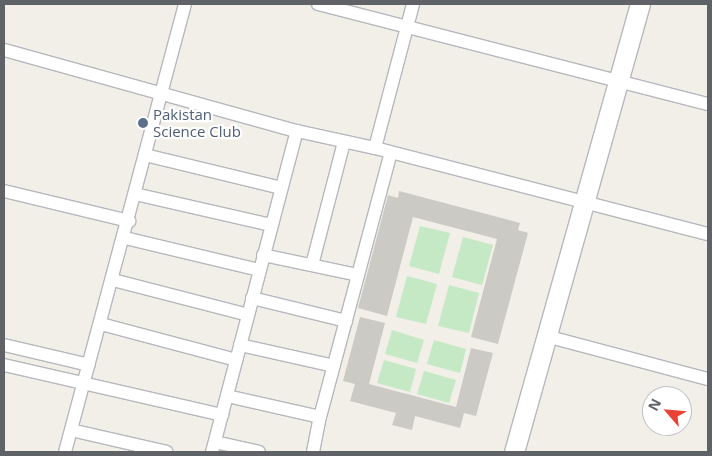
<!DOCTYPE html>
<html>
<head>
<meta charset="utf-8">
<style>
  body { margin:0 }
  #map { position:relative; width:712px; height:456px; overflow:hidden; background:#f1efe8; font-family:"Open Sans",sans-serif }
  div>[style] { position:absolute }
  .green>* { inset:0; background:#c5e8c5 }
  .building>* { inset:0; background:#cccac5 }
  .roads { filter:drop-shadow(1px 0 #b5b8bc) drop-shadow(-1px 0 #b5b8bc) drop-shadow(0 1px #b5b8bc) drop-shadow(0 -1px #b5b8bc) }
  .street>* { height:12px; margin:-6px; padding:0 6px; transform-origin:6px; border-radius:6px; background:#fff }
  .secondary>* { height:19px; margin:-9.5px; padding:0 9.5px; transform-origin:9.5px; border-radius:9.5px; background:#fff }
  .dots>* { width:14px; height:14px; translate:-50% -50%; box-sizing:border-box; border:2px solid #fff; border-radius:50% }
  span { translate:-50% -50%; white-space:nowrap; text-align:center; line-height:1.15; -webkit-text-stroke:4.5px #fff; paint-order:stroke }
  .service-label { font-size:15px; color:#4e5e75 }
  .left { translate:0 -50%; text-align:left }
  .frame { position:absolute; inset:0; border:5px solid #5f6368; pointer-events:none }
  .north { position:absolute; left:642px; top:386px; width:50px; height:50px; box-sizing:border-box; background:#fff; border:1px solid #bfc1c3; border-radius:50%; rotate:297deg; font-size:14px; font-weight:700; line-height:20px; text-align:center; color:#5f6368 }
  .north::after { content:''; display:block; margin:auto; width:18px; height:22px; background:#ea4335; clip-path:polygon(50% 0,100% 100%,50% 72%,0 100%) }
</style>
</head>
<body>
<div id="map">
  <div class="green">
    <i style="clip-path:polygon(420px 226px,450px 233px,439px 274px,409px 266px)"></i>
    <i style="clip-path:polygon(463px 237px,493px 245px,482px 285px,452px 277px)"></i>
    <i style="clip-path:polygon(407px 276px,437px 284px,426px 324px,396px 317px)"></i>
    <i style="clip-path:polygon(449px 285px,479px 293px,469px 333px,438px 326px)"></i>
    <i style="clip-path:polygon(392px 330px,424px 340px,417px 363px,385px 354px)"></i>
    <i style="clip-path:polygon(434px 340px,466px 349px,460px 373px,427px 364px)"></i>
    <i style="clip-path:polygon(384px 360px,416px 369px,410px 392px,377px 383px)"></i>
    <i style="clip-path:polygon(424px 371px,456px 380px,449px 403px,417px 394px)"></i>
  </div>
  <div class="building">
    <i style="clip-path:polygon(399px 191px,520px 223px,518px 230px,528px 233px,498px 344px,471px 337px,497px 239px,413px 217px,387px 316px,358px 308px,388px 195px,398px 198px)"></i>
    <i style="clip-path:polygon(360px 317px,385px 323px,369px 384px,456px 407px,471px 348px,493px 353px,476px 416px,464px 413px,460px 428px,415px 416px,412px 430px,392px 425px,396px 413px,350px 401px,355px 384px,343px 381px)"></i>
  </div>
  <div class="roads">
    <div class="street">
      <i style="left:318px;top:4px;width:403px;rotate:14.4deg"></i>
      <i style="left:4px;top:50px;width:304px;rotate:15.5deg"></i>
      <i style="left:297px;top:131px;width:80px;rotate:12.3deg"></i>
      <i style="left:375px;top:148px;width:344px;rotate:14.5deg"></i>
      <i style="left:375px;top:148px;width:149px;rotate:-75.2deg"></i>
      <i style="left:145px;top:155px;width:140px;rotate:13.6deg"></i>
      <i style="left:4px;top:191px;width:129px;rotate:13.5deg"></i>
      <i style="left:135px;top:194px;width:139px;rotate:12.8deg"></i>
      <i style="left:125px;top:238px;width:138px;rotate:13.4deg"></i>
      <i style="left:263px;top:255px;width:97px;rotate:11.9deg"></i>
      <i style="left:312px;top:265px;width:127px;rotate:-75.4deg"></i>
      <i style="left:113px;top:280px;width:139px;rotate:14.5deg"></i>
      <i style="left:252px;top:298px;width:97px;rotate:13.7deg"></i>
      <i style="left:101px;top:324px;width:140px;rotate:14.9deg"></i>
      <i style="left:546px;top:336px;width:168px;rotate:14.9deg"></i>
      <i style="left:4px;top:345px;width:87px;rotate:13.2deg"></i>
      <i style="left:240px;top:345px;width:96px;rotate:12.6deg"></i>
      <i style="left:4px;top:365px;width:224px;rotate:12.9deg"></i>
      <i style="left:227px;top:396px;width:95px;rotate:12.7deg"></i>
      <i style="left:320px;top:417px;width:274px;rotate:-75deg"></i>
      <i style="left:71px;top:430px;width:98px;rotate:12.9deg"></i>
      <i style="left:215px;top:442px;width:45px;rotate:12.8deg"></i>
      <i style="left:65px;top:452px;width:464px;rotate:-75deg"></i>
      <i style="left:212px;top:452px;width:332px;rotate:-75.2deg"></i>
      <i style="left:313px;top:452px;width:36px;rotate:-79deg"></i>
    </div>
    <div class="secondary">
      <i style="left:514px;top:452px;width:465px;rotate:-74.3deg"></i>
    </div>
  </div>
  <div class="dots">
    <i style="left:143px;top:123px;background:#5c6f8a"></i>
  </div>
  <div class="service-label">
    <span class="left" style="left:153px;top:123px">Pakistan<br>Science Club</span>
  </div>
  <div class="frame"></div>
  <div class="north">N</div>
</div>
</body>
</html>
